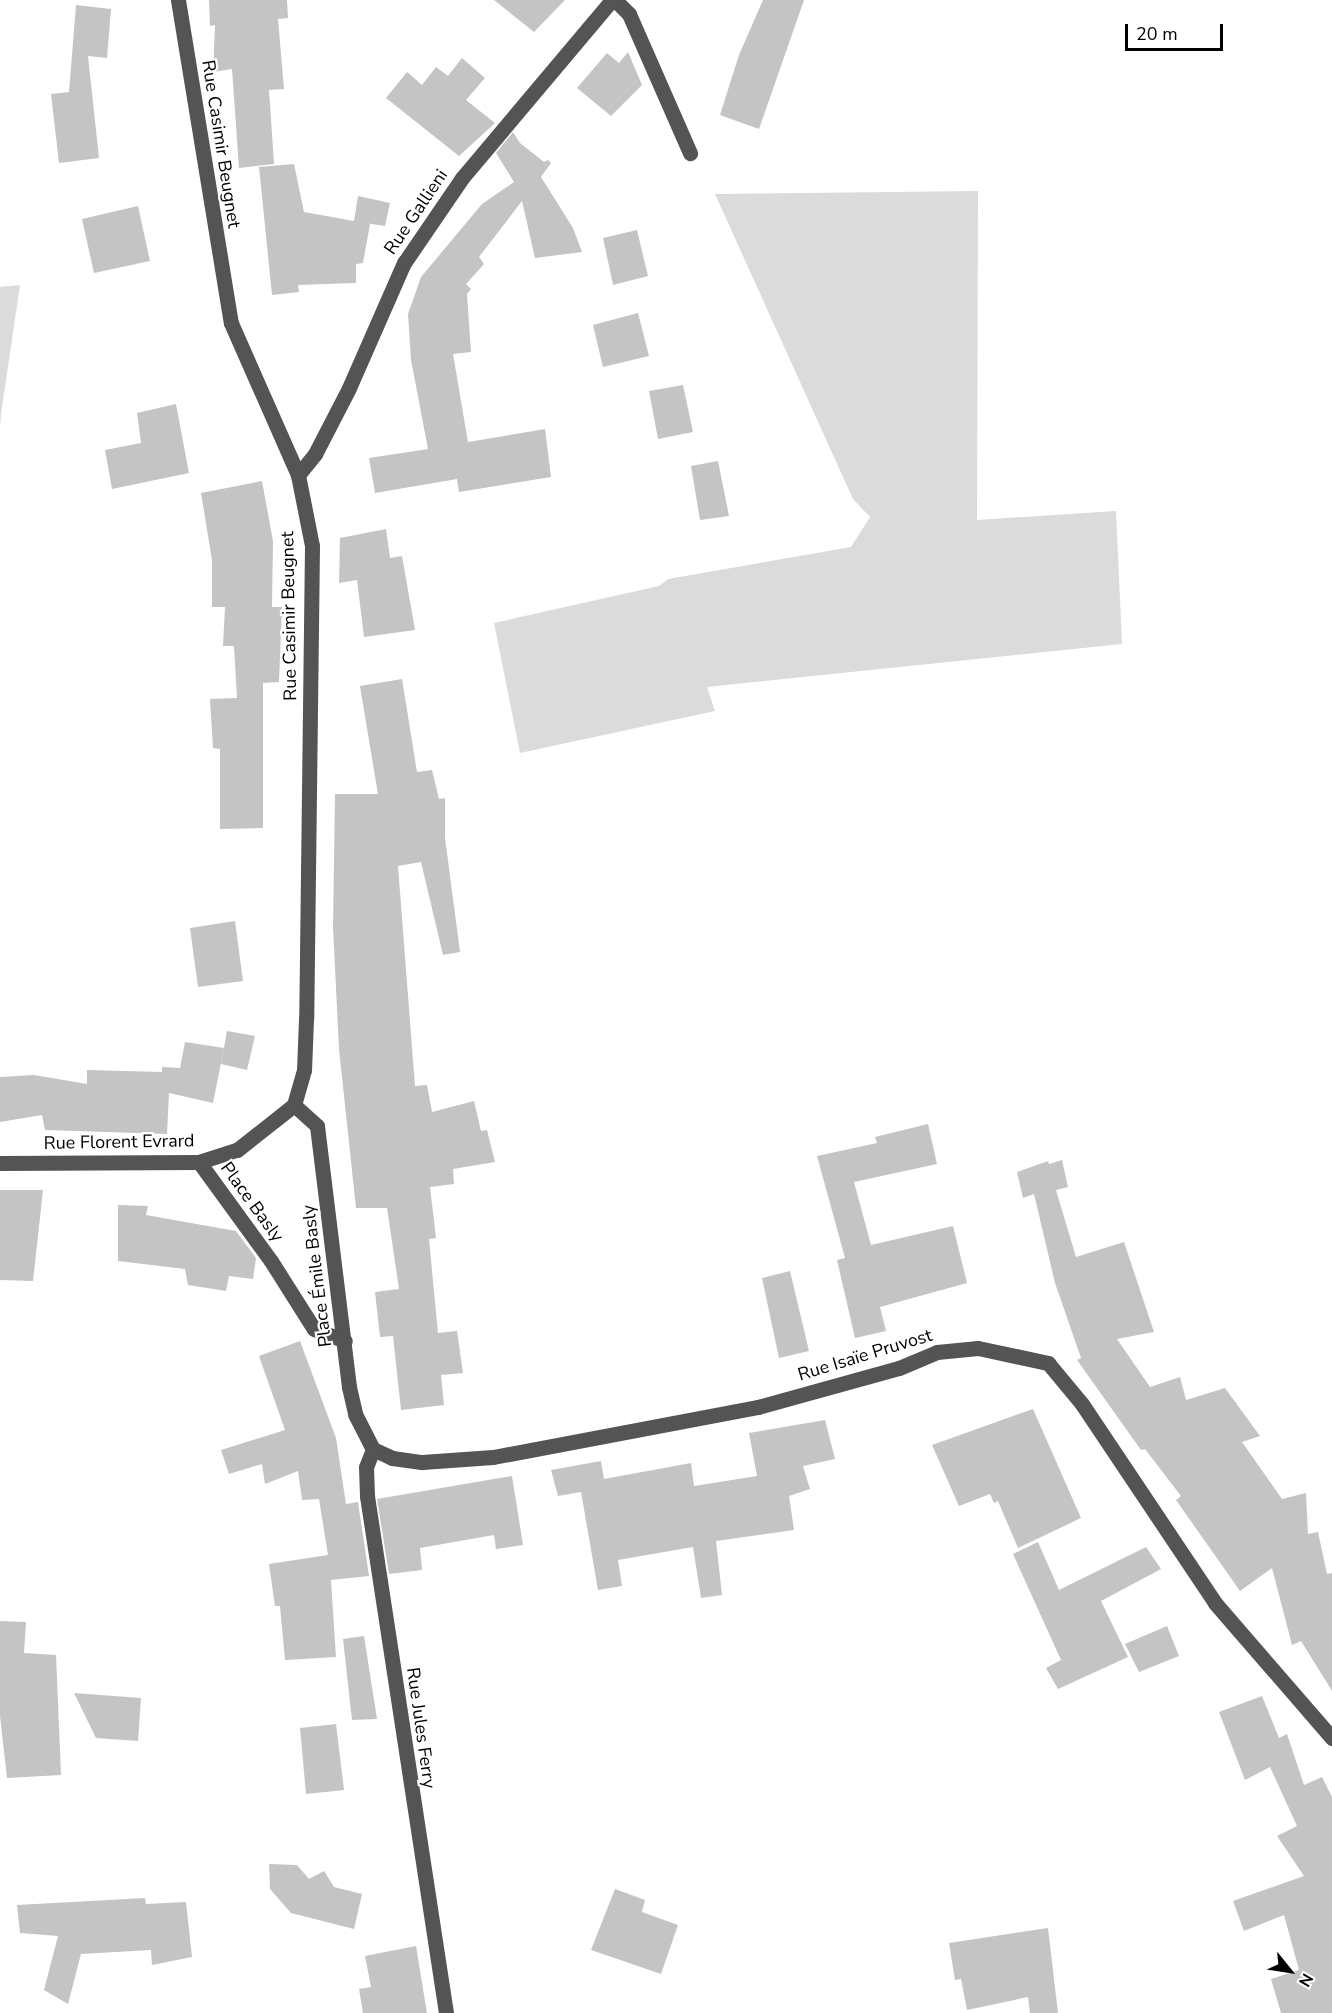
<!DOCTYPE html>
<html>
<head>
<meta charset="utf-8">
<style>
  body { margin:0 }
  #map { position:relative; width:1332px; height:2013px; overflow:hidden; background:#fff; font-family:"Nunito Sans",sans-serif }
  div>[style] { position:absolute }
  .green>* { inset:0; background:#dbdbdb }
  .building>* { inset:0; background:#c4c4c4 }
  .minor>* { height:15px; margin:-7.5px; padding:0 7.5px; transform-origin:7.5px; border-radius:7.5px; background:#545454 }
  span { translate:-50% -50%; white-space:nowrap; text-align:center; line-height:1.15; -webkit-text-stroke:4.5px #fff; paint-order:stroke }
  .street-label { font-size:18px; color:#000 }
  .north { position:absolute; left:1260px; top:1941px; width:60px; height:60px; -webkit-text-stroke:4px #fff; paint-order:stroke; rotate:120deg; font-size:16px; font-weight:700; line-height:24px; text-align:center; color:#000 }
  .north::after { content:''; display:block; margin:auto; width:21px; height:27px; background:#000; clip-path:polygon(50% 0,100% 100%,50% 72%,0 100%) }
  .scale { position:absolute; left:1125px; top:24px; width:98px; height:27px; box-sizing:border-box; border:3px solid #000; border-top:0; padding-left:8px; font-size:18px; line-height:21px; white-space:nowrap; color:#000; -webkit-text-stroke:4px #fff; paint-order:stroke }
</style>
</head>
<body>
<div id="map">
  <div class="green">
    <i style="clip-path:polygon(978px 191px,977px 520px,1116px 511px,1122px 644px,707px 687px,715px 711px,520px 753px,494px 623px,659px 586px,668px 579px,851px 547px,870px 517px,853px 499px,715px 194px)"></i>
    <i style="clip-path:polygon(20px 285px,1px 414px,0 429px,0 287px)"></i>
  </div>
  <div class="building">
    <i style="clip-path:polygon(209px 0,287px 0,288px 18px,278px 19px,284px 89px,269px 90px,274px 164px,239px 168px,232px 69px,213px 72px,215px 25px,210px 26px)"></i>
    <i style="clip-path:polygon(494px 0,565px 0,534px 32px)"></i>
    <i style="clip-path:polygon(763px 0,804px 0,759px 129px,720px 115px,739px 55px)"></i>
    <i style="clip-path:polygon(76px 5px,111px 9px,107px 58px,88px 56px,99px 158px,59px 163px,51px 94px,69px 92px)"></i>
    <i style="clip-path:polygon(628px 52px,642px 85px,611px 116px,577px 88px,607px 53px,619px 63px)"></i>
    <i style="clip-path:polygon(462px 58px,485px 78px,466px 100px,495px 123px,459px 156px,386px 98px,407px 72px,422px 85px,436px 67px,448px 76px)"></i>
    <i style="clip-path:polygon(513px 132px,520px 143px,544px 162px,548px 160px,551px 163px,541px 177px,573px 228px,582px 252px,535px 258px,522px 201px,479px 257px,484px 264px,466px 284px,471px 289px,467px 294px,471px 352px,453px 354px,468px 442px,545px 429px,551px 477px,459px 492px,457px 479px,375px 493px,369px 458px,428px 449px,411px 360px,408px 314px,421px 277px,482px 204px,514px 182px,496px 153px)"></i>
    <i style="clip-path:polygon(294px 164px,304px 212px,354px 221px,358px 196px,390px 203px,385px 226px,365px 223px,370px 224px,363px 263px,356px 264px,356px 283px,298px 285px,299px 292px,272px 295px,259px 167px)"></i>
    <i style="clip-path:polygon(138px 206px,150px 261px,94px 273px,82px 219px)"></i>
    <i style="clip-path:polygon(637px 230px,648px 276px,613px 285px,603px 238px)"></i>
    <i style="clip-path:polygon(638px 313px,649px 356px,603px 367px,593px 325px)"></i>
    <i style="clip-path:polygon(683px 385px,693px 432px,658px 439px,649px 391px)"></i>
    <i style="clip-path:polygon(176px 404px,189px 473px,112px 489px,105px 450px,141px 443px,137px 413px)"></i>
    <i style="clip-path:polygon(718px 461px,729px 516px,700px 520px,691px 466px)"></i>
    <i style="clip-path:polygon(262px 481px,273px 541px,272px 607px,282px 607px,279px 682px,263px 683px,263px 828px,220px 829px,220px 749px,213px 748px,210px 699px,237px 698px,234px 646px,223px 646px,225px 607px,212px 607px,212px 560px,201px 493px)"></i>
    <i style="clip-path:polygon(386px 529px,390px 558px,402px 556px,415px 630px,364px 637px,357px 580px,339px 583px,340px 538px)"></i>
    <i style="clip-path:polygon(402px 679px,417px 772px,432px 770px,439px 799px,445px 798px,445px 838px,460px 952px,443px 955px,421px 862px,398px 866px,415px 1086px,427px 1085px,432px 1112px,474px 1101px,481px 1131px,487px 1130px,495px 1162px,453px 1169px,454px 1184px,430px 1187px,436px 1238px,429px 1239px,438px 1333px,457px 1331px,463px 1373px,441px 1375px,444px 1405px,401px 1410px,393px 1336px,380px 1337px,375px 1292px,399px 1289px,387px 1208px,356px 1208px,339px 1049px,333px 927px,335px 794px,378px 794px,360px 686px)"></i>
    <i style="clip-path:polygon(235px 921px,243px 981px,198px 987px,190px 928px)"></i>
    <i style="clip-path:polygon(227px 1031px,255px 1036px,247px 1070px,221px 1064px)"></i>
    <i style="clip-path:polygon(185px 1042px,224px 1048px,213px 1103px,169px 1093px,167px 1134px,45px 1130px,42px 1115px,0 1122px,0 1077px,34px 1075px,87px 1084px,87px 1070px,162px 1072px,162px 1067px,180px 1068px)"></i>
    <i style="clip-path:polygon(928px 1124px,937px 1164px,854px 1182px,871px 1245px,953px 1226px,967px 1283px,880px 1307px,886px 1331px,855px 1338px,837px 1260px,845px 1258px,817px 1156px,877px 1143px,875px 1137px)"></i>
    <i style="clip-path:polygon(1062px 1160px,1068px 1187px,1056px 1190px,1076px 1257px,1124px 1242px,1154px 1332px,1117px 1339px,1150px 1387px,1180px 1377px,1186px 1400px,1225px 1388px,1260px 1436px,1242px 1442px,1282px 1499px,1306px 1493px,1308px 1534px,1318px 1532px,1327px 1574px,1332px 1573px,1332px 1691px,1301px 1641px,1292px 1645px,1272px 1568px,1240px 1591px,1176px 1500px,1181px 1496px,1145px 1449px,1141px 1450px,1077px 1360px,1081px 1358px,1055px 1283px,1034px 1194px,1023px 1198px,1017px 1172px,1048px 1161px,1049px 1164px)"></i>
    <i style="clip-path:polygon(0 1190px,43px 1190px,33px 1281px,0 1280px)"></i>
    <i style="clip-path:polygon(118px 1205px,148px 1206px,146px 1215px,236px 1231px,256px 1258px,253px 1279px,229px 1276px,226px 1291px,188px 1285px,185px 1269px,118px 1261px)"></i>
    <i style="clip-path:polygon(790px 1271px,809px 1351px,779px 1358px,762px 1278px)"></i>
    <i style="clip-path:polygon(300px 1341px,336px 1438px,346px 1504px,358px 1502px,369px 1576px,331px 1580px,336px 1657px,285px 1660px,280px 1606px,275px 1606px,269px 1564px,328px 1555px,319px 1499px,302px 1500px,298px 1471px,265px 1484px,262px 1464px,229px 1474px,221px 1450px,285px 1430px,259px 1356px)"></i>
    <i style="clip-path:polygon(1033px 1409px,1081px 1518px,1018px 1548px,998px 1501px,994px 1503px,990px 1494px,959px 1506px,932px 1445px)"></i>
    <i style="clip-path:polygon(825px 1420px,835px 1459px,803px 1466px,810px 1489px,789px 1496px,794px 1530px,716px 1541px,722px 1595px,701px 1598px,693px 1547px,618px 1560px,622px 1586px,598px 1590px,581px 1492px,558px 1496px,551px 1470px,601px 1461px,604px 1479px,691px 1463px,694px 1486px,757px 1476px,749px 1433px)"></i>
    <i style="clip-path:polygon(512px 1476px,523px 1545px,496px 1549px,494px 1535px,420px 1548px,422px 1570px,389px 1574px,377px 1499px)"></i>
    <i style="clip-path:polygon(1038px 1542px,1059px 1590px,1146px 1547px,1161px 1569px,1101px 1601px,1128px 1657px,1058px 1689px,1046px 1668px,1061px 1660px,1013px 1554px)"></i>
    <i style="clip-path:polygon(0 1621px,26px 1622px,24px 1653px,56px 1655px,61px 1775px,7px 1778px,0 1716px)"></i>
    <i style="clip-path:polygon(1167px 1626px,1179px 1656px,1139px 1672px,1125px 1644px)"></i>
    <i style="clip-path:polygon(364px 1636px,377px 1719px,352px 1720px,343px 1639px)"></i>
    <i style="clip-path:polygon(74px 1693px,141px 1698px,138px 1741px,96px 1738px)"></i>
    <i style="clip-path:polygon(1262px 1696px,1279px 1738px,1287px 1734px,1304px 1785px,1322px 1777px,1332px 1797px,1332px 2013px,1281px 2013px,1271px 1979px,1299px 1970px,1284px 1915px,1244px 1931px,1233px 1901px,1304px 1876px,1277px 1836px,1297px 1826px,1270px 1767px,1245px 1780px,1219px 1712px)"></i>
    <i style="clip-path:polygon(336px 1724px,344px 1790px,306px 1794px,300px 1728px)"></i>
    <i style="clip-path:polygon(269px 1864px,297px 1865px,309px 1879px,324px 1871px,334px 1887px,362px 1894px,354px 1929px,291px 1913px,270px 1889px)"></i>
    <i style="clip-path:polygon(615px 1889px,645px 1900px,642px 1912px,678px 1925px,661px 1974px,591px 1950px)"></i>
    <i style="clip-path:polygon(145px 1898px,146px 1904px,186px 1902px,192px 1957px,152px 1965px,151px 1950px,81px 1954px,68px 2004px,44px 1990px,58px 1936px,20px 1933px,17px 1905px)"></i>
    <i style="clip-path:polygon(1048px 1928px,1058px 2013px,1030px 2013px,1028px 1997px,967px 2010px,961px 1979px,955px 1980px,949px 1943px)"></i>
    <i style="clip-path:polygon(416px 1946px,427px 2013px,363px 2013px,359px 1989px,371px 1987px,365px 1956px)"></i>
  </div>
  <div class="minor">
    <i style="left:178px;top:0;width:327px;rotate:80.7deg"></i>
    <i style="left:231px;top:323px;width:166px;rotate:66.2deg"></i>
    <i style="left:298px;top:475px;width:72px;rotate:78.8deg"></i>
    <i style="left:312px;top:546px;width:473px;rotate:90.7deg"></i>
    <i style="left:306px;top:1019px;width:51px;rotate:92.2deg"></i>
    <i style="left:304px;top:1070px;width:36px;rotate:106deg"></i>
    <i style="left:615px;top:0;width:20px;rotate:45deg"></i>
    <i style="left:629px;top:14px;width:152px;rotate:66.3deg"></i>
    <i style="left:298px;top:475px;width:27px;rotate:-51deg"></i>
    <i style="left:315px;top:454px;width:74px;rotate:-62.7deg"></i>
    <i style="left:349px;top:388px;width:137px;rotate:-66.3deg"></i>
    <i style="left:404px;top:263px;width:103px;rotate:-55.7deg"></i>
    <i style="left:462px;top:178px;width:233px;rotate:-49.9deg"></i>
    <i style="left:294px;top:1105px;width:31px;rotate:42deg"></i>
    <i style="left:317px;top:1126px;width:263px;rotate:83deg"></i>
    <i style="left:349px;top:1387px;width:28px;rotate:77deg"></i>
    <i style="left:355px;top:1414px;width:39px;rotate:63deg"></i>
    <i style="left:199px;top:1162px;width:122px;rotate:54deg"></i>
    <i style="left:271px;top:1261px;width:80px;rotate:57.7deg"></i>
    <i style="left:314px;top:1329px;width:33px;rotate:21deg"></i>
    <i style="left:0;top:1163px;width:199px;rotate:-0.3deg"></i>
    <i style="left:199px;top:1162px;width:40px;rotate:-18deg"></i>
    <i style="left:237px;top:1150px;width:73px;rotate:-38.3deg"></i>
    <i style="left:373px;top:1449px;width:21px;rotate:25deg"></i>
    <i style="left:392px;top:1458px;width:30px;rotate:8deg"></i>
    <i style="left:422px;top:1462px;width:71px;rotate:-4deg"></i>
    <i style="left:493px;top:1457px;width:270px;rotate:-10.7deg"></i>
    <i style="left:758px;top:1407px;width:146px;rotate:-15.5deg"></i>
    <i style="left:899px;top:1368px;width:41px;rotate:-22.8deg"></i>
    <i style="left:937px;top:1352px;width:41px;rotate:-5.6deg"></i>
    <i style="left:978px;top:1348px;width:72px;rotate:12.1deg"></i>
    <i style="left:1048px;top:1363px;width:53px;rotate:50.3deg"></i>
    <i style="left:1082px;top:1404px;width:239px;rotate:56.2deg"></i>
    <i style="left:1215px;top:1603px;width:179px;rotate:49.1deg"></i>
    <i style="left:373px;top:1449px;width:19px;rotate:111deg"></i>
    <i style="left:366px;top:1467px;width:29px;rotate:88deg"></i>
    <i style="left:367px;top:1496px;width:523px;rotate:81.31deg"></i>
  </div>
  <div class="street-label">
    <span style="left:221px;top:144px;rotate:81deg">Rue Casimir Beugnet</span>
    <span style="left:416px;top:212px;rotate:-56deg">Rue Gallieni</span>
    <span style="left:289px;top:616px;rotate:-91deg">Rue Casimir Beugnet</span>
    <span style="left:119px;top:1142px;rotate:-1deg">Rue Florent Evrard</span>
    <span style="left:252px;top:1202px;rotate:54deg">Place Basly</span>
    <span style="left:317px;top:1276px;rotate:-97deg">Place Émile Basly</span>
    <span style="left:865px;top:1355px;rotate:-17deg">Rue Isaïe Pruvost</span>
    <span style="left:421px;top:1728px;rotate:82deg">Rue Jules Ferry</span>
  </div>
  <div class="north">N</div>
  <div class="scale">20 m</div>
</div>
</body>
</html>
